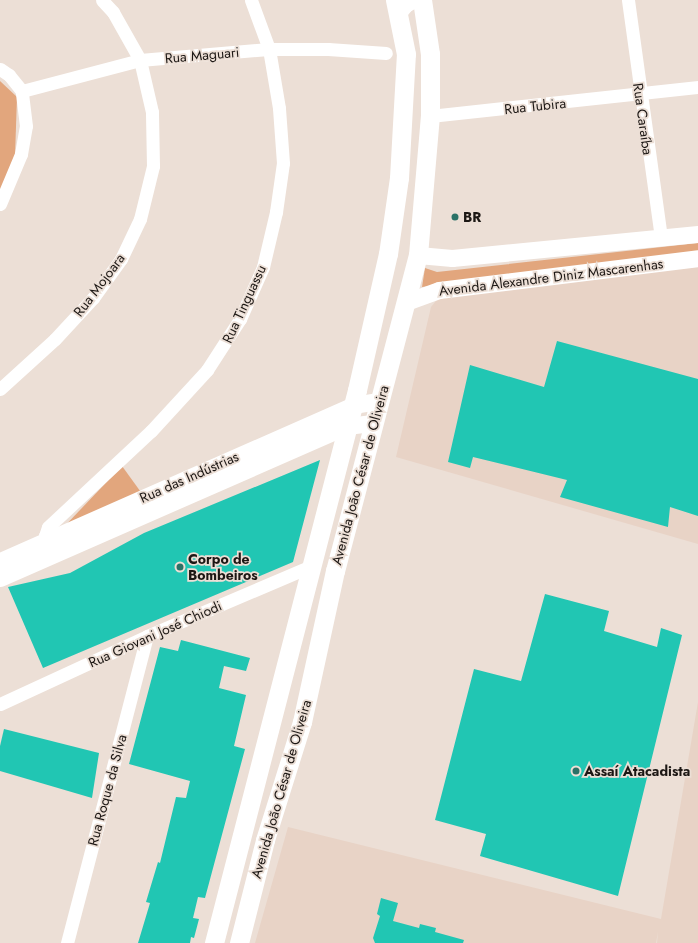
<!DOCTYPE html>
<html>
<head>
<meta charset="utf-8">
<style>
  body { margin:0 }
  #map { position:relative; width:698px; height:943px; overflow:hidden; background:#ecdfd6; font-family:Jost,sans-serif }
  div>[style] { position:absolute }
  .built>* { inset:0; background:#e8d3c6 }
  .green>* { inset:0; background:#e2a67d }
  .building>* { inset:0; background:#21c6b3 }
  .minor>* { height:13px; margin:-6.5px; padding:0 6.5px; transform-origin:6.5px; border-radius:6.5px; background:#fff }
  .tertiary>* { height:17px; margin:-8.5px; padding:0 8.5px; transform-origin:8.5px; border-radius:8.5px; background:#fff }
  .secondary>* { height:19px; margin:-9.5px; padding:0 9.5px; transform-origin:9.5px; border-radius:9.5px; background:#fff }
  .dots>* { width:11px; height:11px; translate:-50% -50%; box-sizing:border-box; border:2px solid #ecdfd6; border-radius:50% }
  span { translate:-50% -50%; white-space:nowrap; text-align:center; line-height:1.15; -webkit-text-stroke:3.5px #ecdfd6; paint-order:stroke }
  .street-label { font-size:14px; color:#1c1714 }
  .poi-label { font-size:14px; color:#1c1714; font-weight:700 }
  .left { translate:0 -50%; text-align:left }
</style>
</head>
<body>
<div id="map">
  <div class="built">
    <i style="clip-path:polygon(698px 264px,698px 544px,396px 457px,431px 307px,440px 296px)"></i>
    <i style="clip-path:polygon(698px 702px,698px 943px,657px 943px,658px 932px,656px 943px,255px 943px,288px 827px,661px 919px)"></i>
  </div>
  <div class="green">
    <i style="clip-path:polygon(0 81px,17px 97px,15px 156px,0 192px)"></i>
    <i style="clip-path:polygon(698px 243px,698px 251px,422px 287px,425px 268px,437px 272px)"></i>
    <i style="clip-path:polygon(122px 466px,143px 495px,59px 532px)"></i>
  </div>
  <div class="building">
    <i style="clip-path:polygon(557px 341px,698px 379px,698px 516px,670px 507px,668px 527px,560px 497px,567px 480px,473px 457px,470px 468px,448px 462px,470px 365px,544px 387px)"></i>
    <i style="clip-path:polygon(320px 460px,293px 562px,43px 668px,8px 587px,70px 573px,144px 533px)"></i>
    <i style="clip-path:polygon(545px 594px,609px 611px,604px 631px,657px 647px,661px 628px,682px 635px,618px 896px,480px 856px,486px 834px,435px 820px,474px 669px,521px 681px)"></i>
    <i style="clip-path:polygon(181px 640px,250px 658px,246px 671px,224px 666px,219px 688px,246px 695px,234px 746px,245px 749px,205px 898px,198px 897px,193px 918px,199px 919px,194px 938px,191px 937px,190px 943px,138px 943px,150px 903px,146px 902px,158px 862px,160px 863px,176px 797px,186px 798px,190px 781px,129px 764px,160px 647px,178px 651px)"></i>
    <i style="clip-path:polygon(4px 729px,99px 753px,92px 798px,0 771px,0 746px)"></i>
    <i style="clip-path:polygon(381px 898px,398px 903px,393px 921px,419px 928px,420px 924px,436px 928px,435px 932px,464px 940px,463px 943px,375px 943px,373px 938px,380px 916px,377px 914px)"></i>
  </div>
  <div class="minor">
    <i style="left:628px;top:0;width:240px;rotate:82.1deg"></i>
    <i style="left:398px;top:16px;width:13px;rotate:-51deg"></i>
    <i style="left:406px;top:6px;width:12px;rotate:-31deg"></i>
    <i style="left:0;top:69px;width:11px;rotate:34deg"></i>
    <i style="left:9px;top:75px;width:21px;rotate:51deg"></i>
    <i style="left:22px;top:91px;width:122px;rotate:-14.7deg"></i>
    <i style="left:140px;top:60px;width:129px;rotate:-4.9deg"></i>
    <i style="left:269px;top:49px;width:59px"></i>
    <i style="left:328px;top:49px;width:58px;rotate:3.9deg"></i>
    <i style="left:430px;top:116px;width:270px;rotate:-6.2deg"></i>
    <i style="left:0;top:204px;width:54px;rotate:-67.2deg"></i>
    <i style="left:21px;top:154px;width:28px;rotate:-80deg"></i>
    <i style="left:26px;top:126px;width:35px;rotate:-97deg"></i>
    <i style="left:0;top:389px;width:74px;rotate:-42.3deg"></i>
    <i style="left:55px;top:339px;width:56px;rotate:-47.2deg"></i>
    <i style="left:93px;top:298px;width:48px;rotate:-54.3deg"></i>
    <i style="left:121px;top:259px;width:44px;rotate:-64.6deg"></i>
    <i style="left:140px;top:219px;width:55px;rotate:-76.2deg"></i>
    <i style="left:153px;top:166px;width:54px;rotate:-91.1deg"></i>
    <i style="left:152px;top:112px;width:53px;rotate:-103deg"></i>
    <i style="left:140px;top:60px;width:55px;rotate:-119.4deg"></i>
    <i style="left:113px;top:12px;width:16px;rotate:-133deg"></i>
    <i style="left:49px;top:547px;width:12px;rotate:-110deg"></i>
    <i style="left:45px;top:536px;width:9px;rotate:-72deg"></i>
    <i style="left:48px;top:527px;width:141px;rotate:-43deg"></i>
    <i style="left:151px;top:431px;width:83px;rotate:-47.4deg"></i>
    <i style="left:207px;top:370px;width:61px;rotate:-57.1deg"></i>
    <i style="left:240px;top:319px;width:57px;rotate:-66.1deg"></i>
    <i style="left:263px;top:267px;width:57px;rotate:-76.7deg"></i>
    <i style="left:276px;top:212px;width:49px;rotate:-81.9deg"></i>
    <i style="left:283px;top:163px;width:55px;rotate:-94.2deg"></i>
    <i style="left:279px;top:108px;width:60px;rotate:-99.6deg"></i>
    <i style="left:269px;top:49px;width:52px;rotate:-110.2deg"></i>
    <i style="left:0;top:704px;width:162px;rotate:-24.8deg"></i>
    <i style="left:147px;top:636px;width:178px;rotate:-23.1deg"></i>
    <i style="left:67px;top:943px;width:317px;rotate:-75.4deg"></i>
  </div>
  <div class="tertiary">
    <i style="left:418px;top:255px;width:34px;rotate:5deg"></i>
    <i style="left:452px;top:258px;width:247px;rotate:-5.6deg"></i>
    <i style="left:406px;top:302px;width:35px;rotate:-20deg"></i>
    <i style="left:439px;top:290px;width:261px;rotate:-7deg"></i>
    <i style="left:0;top:561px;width:386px;rotate:-23.8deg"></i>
    <i style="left:353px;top:405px;width:26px;rotate:-9deg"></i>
    <i style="left:0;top:578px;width:379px;rotate:-23.7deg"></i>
    <i style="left:347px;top:426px;width:26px;rotate:-7deg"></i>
  </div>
  <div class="secondary">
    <i style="left:214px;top:943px;width:571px;rotate:-75.5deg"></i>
    <i style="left:357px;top:390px;width:139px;rotate:-77.2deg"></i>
    <i style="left:388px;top:254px;width:77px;rotate:-81.8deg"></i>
    <i style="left:399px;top:178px;width:124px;rotate:-86.8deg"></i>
    <i style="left:406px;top:54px;width:55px;rotate:-101.5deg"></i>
    <i style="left:239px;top:943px;width:106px;rotate:-75.8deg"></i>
    <i style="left:265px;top:840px;width:124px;rotate:-72.6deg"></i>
    <i style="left:302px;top:722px;width:155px;rotate:-77.7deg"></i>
    <i style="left:335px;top:571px;width:327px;rotate:-75.3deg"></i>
    <i style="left:418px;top:255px;width:140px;rotate:-85.1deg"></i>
    <i style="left:430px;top:116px;width:62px;rotate:-90deg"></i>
    <i style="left:430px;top:54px;width:55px;rotate:-98.4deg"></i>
  </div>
  <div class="dots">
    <i style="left:455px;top:217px;background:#2b7267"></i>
    <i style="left:180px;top:567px;background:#2b7267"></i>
    <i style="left:576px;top:771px;background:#2b7267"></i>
  </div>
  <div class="street-label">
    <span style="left:202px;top:55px;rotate:-5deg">Rua Maguari</span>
    <span style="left:535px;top:106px;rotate:-6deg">Rua Tubira</span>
    <span style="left:643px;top:119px;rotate:82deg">Rua Caraíba</span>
    <span style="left:551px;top:277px;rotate:-7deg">Avenida Alexandre Diniz Mascarenhas</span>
    <span style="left:99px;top:285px;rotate:-53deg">Rua Mojoara</span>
    <span style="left:244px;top:304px;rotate:-65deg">Rua Tinguassu</span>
    <span style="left:360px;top:475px;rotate:-75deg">Avenida João César de Oliveira</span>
    <span style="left:189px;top:477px;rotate:-24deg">Rua das Indústrias</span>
    <span style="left:155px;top:634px;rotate:-24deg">Rua Giovani José Chiodi</span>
    <span style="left:281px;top:789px;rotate:-74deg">Avenida João César de Oliveira</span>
    <span style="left:107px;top:790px;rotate:-75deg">Rua Roque da Silva</span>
  </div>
  <div class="poi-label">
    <span class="left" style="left:463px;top:217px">BR</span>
    <span class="left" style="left:188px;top:567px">Corpo de<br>Bombeiros</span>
    <span class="left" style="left:584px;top:771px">Assaí Atacadista</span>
  </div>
</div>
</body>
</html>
